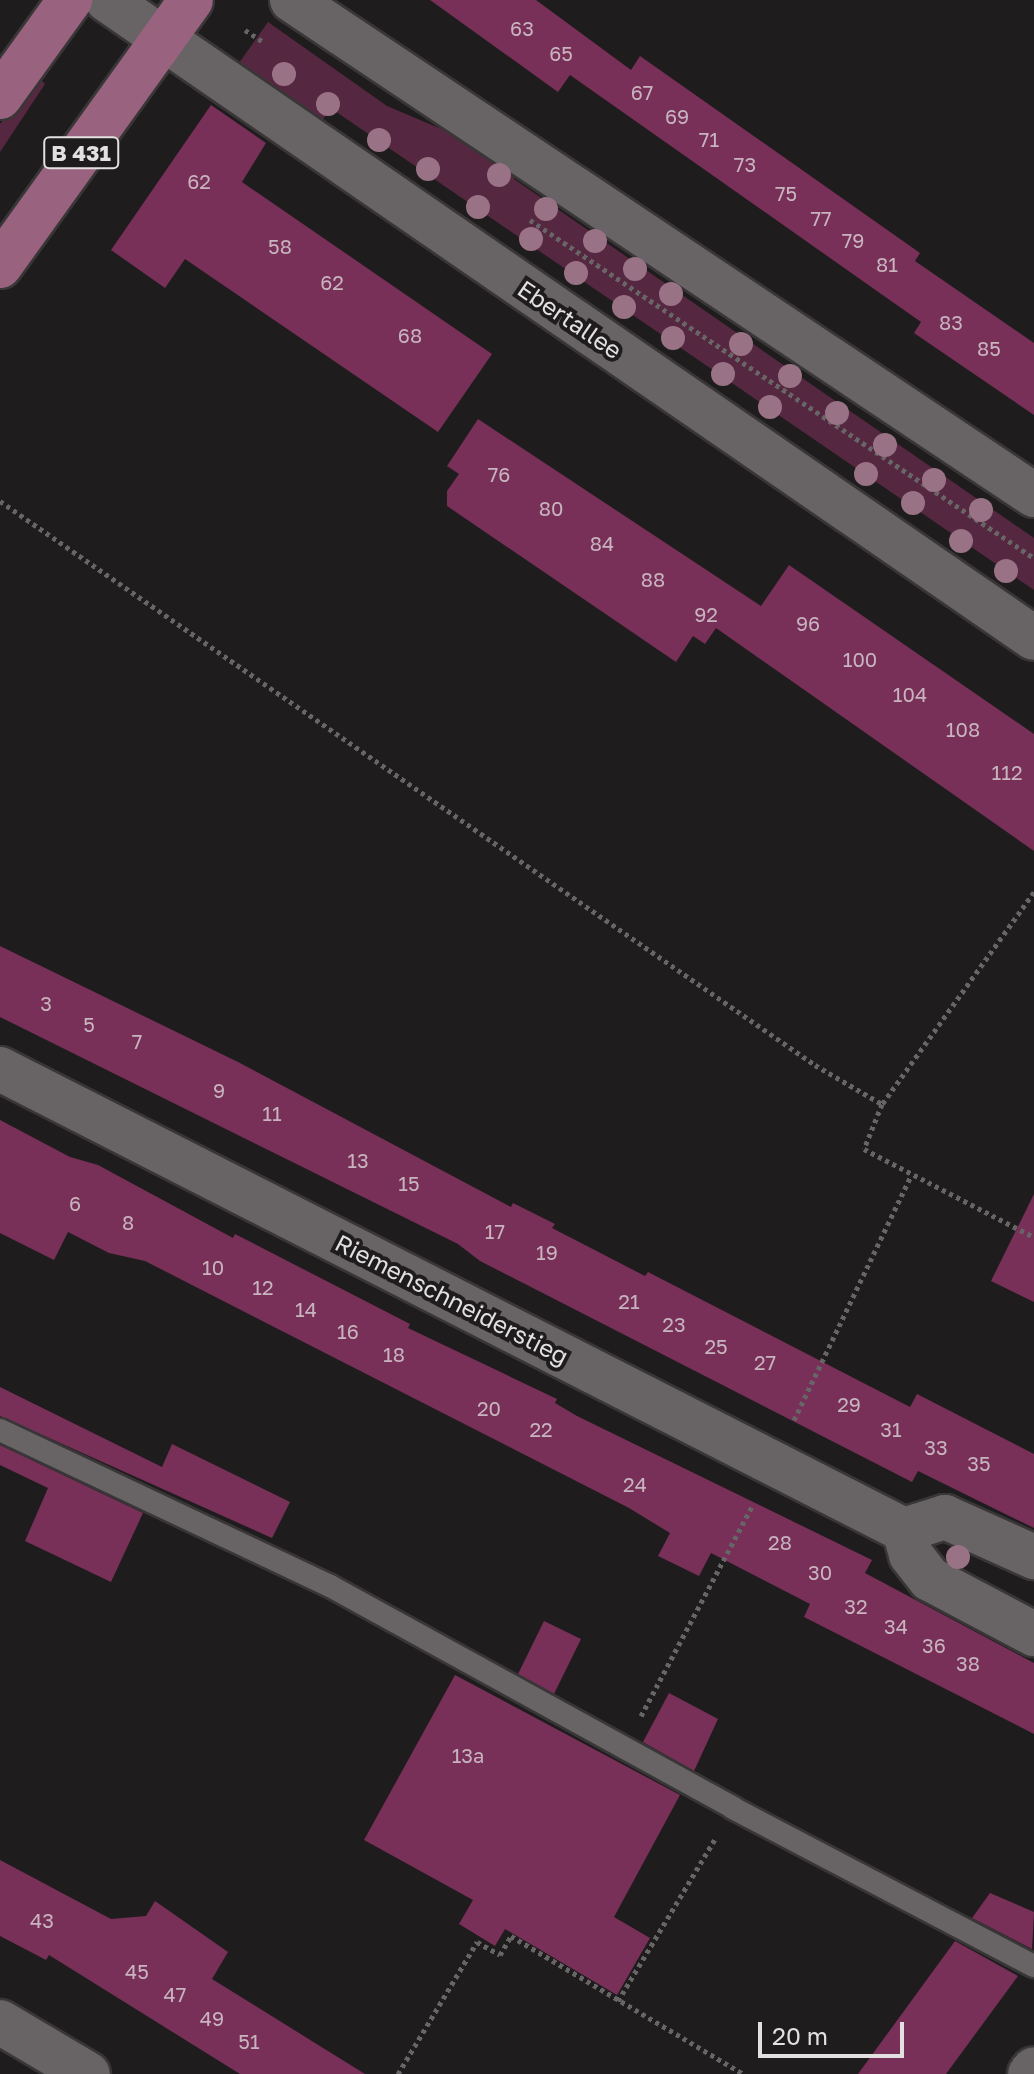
<!DOCTYPE html>
<html>
<head>
<meta charset="utf-8">
<style>
  body { margin:0 }
  #map { position:relative; width:1034px; height:2074px; overflow:hidden; background:#1f1c1d; font-family:"Golos Text",sans-serif }
  div>[style] { position:absolute }
  .green>* { inset:0; background:#562740 }
  .building>* { inset:0; background:#782f58 }
  .path>* { height:5px; margin-top:-2.5px; transform-origin:0; background:repeating-linear-gradient(90deg,#676566 0 4px,transparent 0 8px) }
  .roads { filter:drop-shadow(2px 0 #393637) drop-shadow(-2px 0 #393637) drop-shadow(0 2px #393637) drop-shadow(0 -2px #393637) }
  .service>* { height:22px; margin:-11px; padding:0 11px; transform-origin:11px; border-radius:11px; background:#686465 }
  .minor>* { height:44px; margin:-22px; padding:0 22px; transform-origin:22px; border-radius:22px; background:#686465 }
  .secondary>* { height:44px; margin:-22px; padding:0 22px; transform-origin:22px; border-radius:22px; background:#686465 }
  .primary>* { height:44px; margin:-22px; padding:0 22px; transform-origin:22px; border-radius:22px; background:#99637f }
  .trees>* { width:24px; height:24px; margin:-12px; border-radius:50%; background:#997385 }
  span { translate:-50% -50%; white-space:nowrap; text-align:center; line-height:1.15; -webkit-text-stroke:8px #1f1c1d; paint-order:stroke }
  .number-label { font-size:20px; color:#c8b4bf }
  .number-label span { -webkit-text-stroke-width:0 }
  .shield-label span { padding:2px 6px; background:#1f1c1d; border:2px solid; border-radius:6px; -webkit-text-stroke-width:0 }
  .shield-label { font-size:22px; color:#e2e0e1; font-weight:700 }
  .street-label { font-size:24px; color:#e2e0e1 }
  .scale { position:absolute; left:758px; top:2022px; width:146px; height:36px; box-sizing:border-box; border:4px solid #e2e0e1; border-top:0; padding-left:10px; font-size:24px; line-height:28px; white-space:nowrap; color:#e2e0e1; -webkit-text-stroke:6px #1f1c1d; paint-order:stroke }
</style>
</head>
<body>
<div id="map">
  <div class="green">
    <i style="clip-path:polygon(268px 22px,387px 106px,524px 164px,514px 179px,1034px 538px,1034px 590px,332px 109px,322px 120px,239px 63px)"></i>
    <i style="clip-path:polygon(36px 75px,45px 84px,0 152px,0 124px)"></i>
  </div>
  <div class="building">
    <i style="clip-path:polygon(430px 0,536px 0,631px 70px,640px 56px,920px 253px,915px 261px,1034px 343px,1034px 415px,914px 333px,921px 322px,570px 75px,558px 92px)"></i>
    <i style="clip-path:polygon(211px 105px,266px 143px,242px 182px,492px 354px,438px 432px,185px 259px,165px 288px,111px 250px)"></i>
    <i style="clip-path:polygon(478px 419px,761px 606px,789px 565px,1034px 734px,1034px 851px,716px 628px,705px 644px,693px 636px,676px 662px,447px 506px,447px 491px,459px 474px,447px 466px)"></i>
    <i style="clip-path:polygon(0 946px,238px 1062px,511px 1207px,513px 1203px,555px 1224px,552px 1228px,645px 1276px,648px 1272px,910px 1407px,917px 1394px,1034px 1454px,1034px 1528px,918px 1471px,912px 1482px,480px 1261px,458px 1244px,0 1017px)"></i>
    <i style="clip-path:polygon(0 1120px,70px 1157px,98px 1165px,233px 1238px,235px 1234px,410px 1324px,408px 1328px,557px 1399px,555px 1403px,577px 1416px,872px 1560px,865px 1573px,1034px 1663px,1034px 1734px,804px 1617px,810px 1604px,711px 1553px,699px 1576px,658px 1556px,670px 1533px,629px 1508px,145px 1261px,109px 1253px,68px 1232px,54px 1260px,0 1233px)"></i>
    <i style="clip-path:polygon(1034px 1194px,1034px 1302px,991px 1281px)"></i>
    <i style="clip-path:polygon(0 1387px,162px 1467px,172px 1444px,290px 1502px,272px 1538px,0 1416px)"></i>
    <i style="clip-path:polygon(0 1445px,143px 1513px,111px 1582px,25px 1541px,48px 1488px,0 1465px)"></i>
    <i style="clip-path:polygon(544px 1621px,581px 1639px,554px 1694px,518px 1674px)"></i>
    <i style="clip-path:polygon(455px 1675px,680px 1795px,614px 1917px,650px 1938px,617px 1995px,505px 1929px,495px 1946px,459px 1924px,473px 1900px,364px 1840px)"></i>
    <i style="clip-path:polygon(669px 1693px,718px 1719px,694px 1771px,643px 1742px)"></i>
    <i style="clip-path:polygon(0 1860px,111px 1919px,146px 1916px,155px 1901px,228px 1952px,212px 1979px,365px 2074px,240px 2074px,49px 1955px,46px 1960px,0 1936px)"></i>
    <i style="clip-path:polygon(990px 1893px,1034px 1912px,1032px 1949px,972px 1918px)"></i>
    <i style="clip-path:polygon(955px 1941px,1018px 1976px,946px 2074px,858px 2074px)"></i>
  </div>
  <div class="path">
    <i style="left:245px;top:30px;width:20px;rotate:33deg"></i>
    <i style="left:530px;top:220px;width:607px;rotate:33.85deg"></i>
    <i style="left:0;top:501px;width:991px;rotate:34.68deg"></i>
    <i style="left:815px;top:1065px;width:78px;rotate:30.2deg"></i>
    <i style="left:1034px;top:892px;width:261px;rotate:125.6deg"></i>
    <i style="left:882px;top:1104px;width:48px;rotate:111.8deg"></i>
    <i style="left:864px;top:1149px;width:191px;rotate:27.4deg"></i>
    <i style="left:794px;top:1420px;width:271px;rotate:-64.4deg"></i>
    <i style="left:641px;top:1716px;width:238px;rotate:-62.1deg"></i>
    <i style="left:618px;top:2001px;width:191px;rotate:-59.1deg"></i>
    <i style="left:398px;top:2074px;width:154px;rotate:-59.1deg"></i>
    <i style="left:477px;top:1942px;width:26px;rotate:29deg"></i>
    <i style="left:500px;top:1955px;width:22px;rotate:-60deg"></i>
    <i style="left:511px;top:1936px;width:270px;rotate:30.7deg"></i>
  </div>
  <div class="roads">
    <div class="service">
      <i style="left:0;top:1430px;width:365px;rotate:25.3deg"></i>
      <i style="left:330px;top:1586px;width:460px;rotate:28.8deg"></i>
      <i style="left:733px;top:1808px;width:340px;rotate:27.7deg"></i>
    </div>
    <div class="minor">
      <i style="left:0;top:1069px;width:1015px;rotate:27.02deg"></i>
      <i style="left:904px;top:1530px;width:26px;rotate:74deg"></i>
      <i style="left:911px;top:1555px;width:31px;rotate:52deg"></i>
      <i style="left:930px;top:1579px;width:118px;rotate:27.9deg"></i>
      <i style="left:904px;top:1530px;width:43px;rotate:-17.6deg"></i>
      <i style="left:945px;top:1517px;width:98px;rotate:24.2deg"></i>
      <i style="left:0;top:2022px;width:102px;rotate:30.6deg"></i>
      <i style="left:1030px;top:2074px;width:6px;rotate:-51deg"></i>
    </div>
    <div class="secondary">
      <i style="left:107px;top:0;width:1125px;rotate:34.54deg"></i>
      <i style="left:292px;top:0;width:892px;rotate:33.71deg"></i>
    </div>
    <div class="primary">
      <i style="left:0;top:97px;width:120px;rotate:-54.2deg"></i>
      <i style="left:0;top:266px;width:327px;rotate:-54.3deg"></i>
    </div>
  </div>
  <div class="trees">
    <i style="left:284px;top:74px"></i>
    <i style="left:328px;top:104px"></i>
    <i style="left:379px;top:140px"></i>
    <i style="left:428px;top:169px"></i>
    <i style="left:499px;top:175px"></i>
    <i style="left:478px;top:207px"></i>
    <i style="left:546px;top:209px"></i>
    <i style="left:531px;top:239px"></i>
    <i style="left:595px;top:241px"></i>
    <i style="left:635px;top:269px"></i>
    <i style="left:576px;top:273px"></i>
    <i style="left:671px;top:294px"></i>
    <i style="left:624px;top:307px"></i>
    <i style="left:673px;top:338px"></i>
    <i style="left:741px;top:344px"></i>
    <i style="left:723px;top:374px"></i>
    <i style="left:790px;top:376px"></i>
    <i style="left:770px;top:407px"></i>
    <i style="left:837px;top:413px"></i>
    <i style="left:885px;top:445px"></i>
    <i style="left:866px;top:474px"></i>
    <i style="left:934px;top:480px"></i>
    <i style="left:913px;top:503px"></i>
    <i style="left:981px;top:510px"></i>
    <i style="left:961px;top:541px"></i>
    <i style="left:1006px;top:571px"></i>
    <i style="left:958px;top:1557px"></i>
  </div>
  <div class="number-label">
    <span style="left:522px;top:28px">63</span>
    <span style="left:561px;top:53px">65</span>
    <span style="left:642px;top:92px">67</span>
    <span style="left:677px;top:116px">69</span>
    <span style="left:709px;top:139px">71</span>
    <span style="left:745px;top:164px">73</span>
    <span style="left:199px;top:181px">62</span>
    <span style="left:786px;top:193px">75</span>
    <span style="left:821px;top:218px">77</span>
    <span style="left:853px;top:240px">79</span>
    <span style="left:280px;top:246px">58</span>
    <span style="left:887px;top:264px">81</span>
    <span style="left:332px;top:282px">62</span>
    <span style="left:951px;top:322px">83</span>
    <span style="left:410px;top:335px">68</span>
    <span style="left:989px;top:348px">85</span>
    <span style="left:499px;top:474px">76</span>
    <span style="left:551px;top:508px">80</span>
    <span style="left:602px;top:543px">84</span>
    <span style="left:653px;top:579px">88</span>
    <span style="left:706px;top:614px">92</span>
    <span style="left:808px;top:623px">96</span>
    <span style="left:860px;top:659px">100</span>
    <span style="left:910px;top:694px">104</span>
    <span style="left:963px;top:729px">108</span>
    <span style="left:1007px;top:772px">112</span>
    <span style="left:46px;top:1003px">3</span>
    <span style="left:89px;top:1024px">5</span>
    <span style="left:137px;top:1041px">7</span>
    <span style="left:219px;top:1090px">9</span>
    <span style="left:272px;top:1113px">11</span>
    <span style="left:358px;top:1160px">13</span>
    <span style="left:409px;top:1183px">15</span>
    <span style="left:75px;top:1203px">6</span>
    <span style="left:128px;top:1222px">8</span>
    <span style="left:495px;top:1231px">17</span>
    <span style="left:547px;top:1252px">19</span>
    <span style="left:213px;top:1267px">10</span>
    <span style="left:263px;top:1287px">12</span>
    <span style="left:629px;top:1301px">21</span>
    <span style="left:306px;top:1309px">14</span>
    <span style="left:674px;top:1324px">23</span>
    <span style="left:348px;top:1331px">16</span>
    <span style="left:716px;top:1346px">25</span>
    <span style="left:394px;top:1354px">18</span>
    <span style="left:765px;top:1362px">27</span>
    <span style="left:849px;top:1404px">29</span>
    <span style="left:489px;top:1408px">20</span>
    <span style="left:541px;top:1429px">22</span>
    <span style="left:891px;top:1429px">31</span>
    <span style="left:936px;top:1447px">33</span>
    <span style="left:979px;top:1463px">35</span>
    <span style="left:635px;top:1484px">24</span>
    <span style="left:780px;top:1542px">28</span>
    <span style="left:820px;top:1572px">30</span>
    <span style="left:856px;top:1606px">32</span>
    <span style="left:896px;top:1626px">34</span>
    <span style="left:934px;top:1645px">36</span>
    <span style="left:968px;top:1663px">38</span>
    <span style="left:468px;top:1755px">13a</span>
    <span style="left:42px;top:1920px">43</span>
    <span style="left:137px;top:1971px">45</span>
    <span style="left:175px;top:1994px">47</span>
    <span style="left:212px;top:2018px">49</span>
    <span style="left:249px;top:2041px">51</span>
  </div>
  <div class="shield-label">
    <span style="left:81px;top:153px">B 431</span>
  </div>
  <div class="street-label">
    <span style="left:570px;top:319px;rotate:34deg">Ebertallee</span>
    <span style="left:452px;top:1299px;rotate:27deg">Riemenschneiderstieg</span>
  </div>
  <div class="scale">20 m</div>
</div>
</body>
</html>
